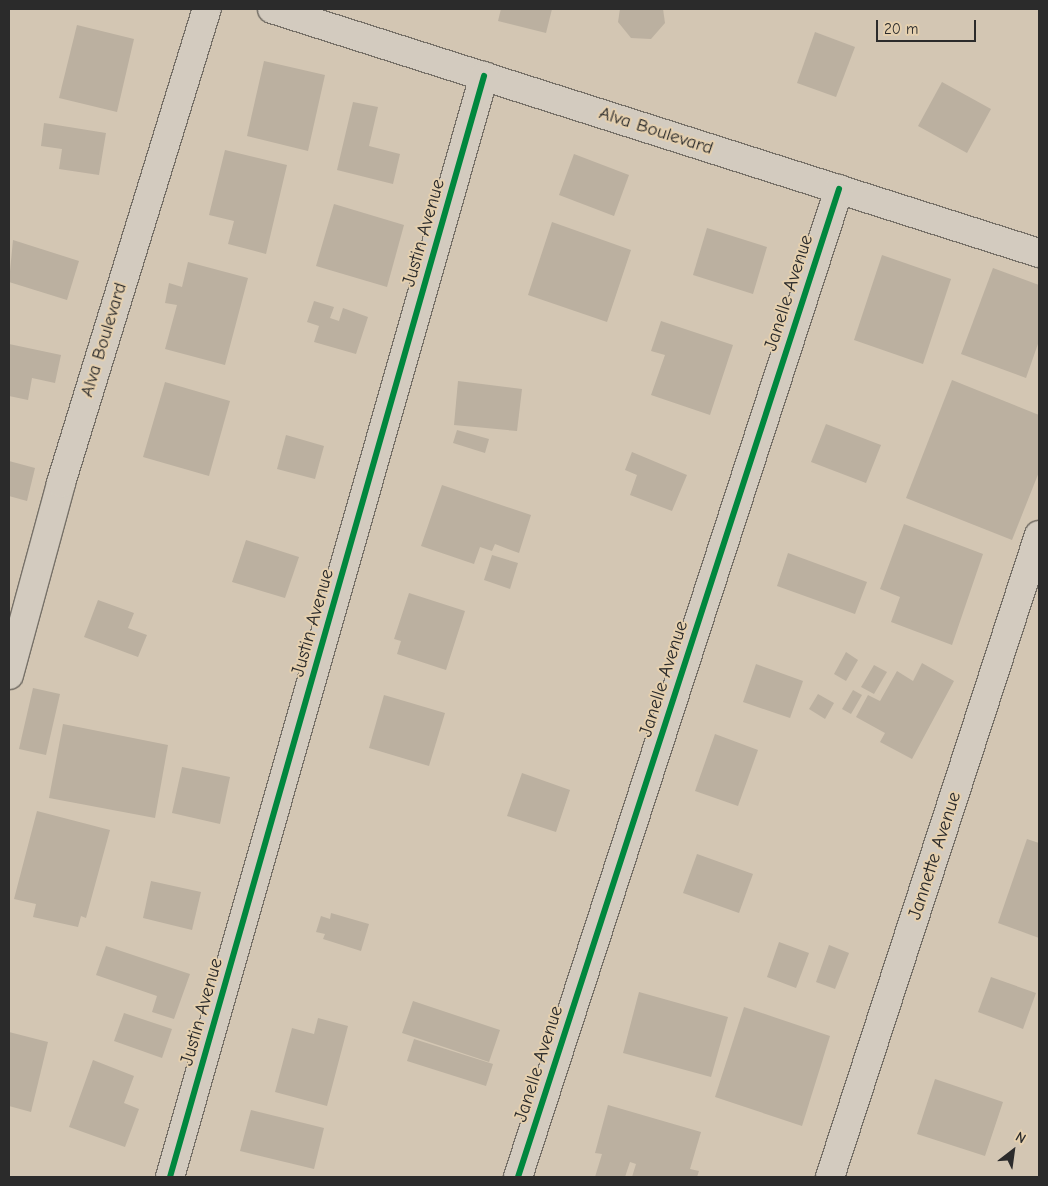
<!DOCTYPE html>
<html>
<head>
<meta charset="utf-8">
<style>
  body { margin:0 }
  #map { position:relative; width:1048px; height:1186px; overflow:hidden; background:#d3c6b3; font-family:"Comic Neue",sans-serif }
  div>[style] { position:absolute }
  .building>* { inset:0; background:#bbb0a0 }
  .roads { filter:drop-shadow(1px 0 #777168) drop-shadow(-1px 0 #777168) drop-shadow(0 1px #777168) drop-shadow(0 -1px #777168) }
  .minor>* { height:28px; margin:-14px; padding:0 14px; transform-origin:14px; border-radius:14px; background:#d3cbbf }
  .cycleway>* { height:6px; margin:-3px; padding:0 3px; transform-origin:3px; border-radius:3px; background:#00873e }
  span { translate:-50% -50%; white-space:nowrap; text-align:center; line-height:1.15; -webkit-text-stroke:4px #e5d0af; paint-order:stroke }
  .street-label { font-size:19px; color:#2b2b2b }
  .frame { position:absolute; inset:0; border:10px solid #2b2b2b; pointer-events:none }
  .north { position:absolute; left:988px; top:1126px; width:50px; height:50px; -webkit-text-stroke:4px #e5d0af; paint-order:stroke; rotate:30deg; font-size:14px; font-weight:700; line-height:20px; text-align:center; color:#2b2b2b }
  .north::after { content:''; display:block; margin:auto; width:18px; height:22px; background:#2b2b2b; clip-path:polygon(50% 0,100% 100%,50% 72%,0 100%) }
  .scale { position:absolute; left:876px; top:20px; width:100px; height:22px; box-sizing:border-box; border:2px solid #2b2b2b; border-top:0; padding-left:6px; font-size:15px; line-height:18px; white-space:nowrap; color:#2b2b2b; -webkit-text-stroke:4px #e5d0af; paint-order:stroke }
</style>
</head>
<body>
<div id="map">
  <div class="building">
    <i style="clip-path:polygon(501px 9px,552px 9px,546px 33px,498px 21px)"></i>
    <i style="clip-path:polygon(620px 9px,663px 9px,665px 23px,651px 39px,631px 38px,618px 22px)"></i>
    <i style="clip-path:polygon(77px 25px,134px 39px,117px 112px,59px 98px)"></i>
    <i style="clip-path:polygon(815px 32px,855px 47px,836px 97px,797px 83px)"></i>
    <i style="clip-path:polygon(264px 61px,325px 75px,308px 151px,247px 136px)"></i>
    <i style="clip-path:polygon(942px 82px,991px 109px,967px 153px,918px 126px)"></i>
    <i style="clip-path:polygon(353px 102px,378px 107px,369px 146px,400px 154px,393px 184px,337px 170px)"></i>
    <i style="clip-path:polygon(44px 123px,106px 133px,99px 175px,59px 169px,62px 149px,41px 146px)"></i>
    <i style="clip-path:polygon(225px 150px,287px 165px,266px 254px,228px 244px,234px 221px,209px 215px)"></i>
    <i style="clip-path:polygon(574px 154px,629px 175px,614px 216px,559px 195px)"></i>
    <i style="clip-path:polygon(334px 204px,404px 225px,387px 287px,316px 266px)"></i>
    <i style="clip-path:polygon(552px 222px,631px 250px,607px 322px,528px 295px)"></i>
    <i style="clip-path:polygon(707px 228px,767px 247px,753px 294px,693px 275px)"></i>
    <i style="clip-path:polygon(13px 240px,79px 261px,67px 300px,9px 282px)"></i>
    <i style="clip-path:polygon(882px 255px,951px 279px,923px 364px,854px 340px)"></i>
    <i style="clip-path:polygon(188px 262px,248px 278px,225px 365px,165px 349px,177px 305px,165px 303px,169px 283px,182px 287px)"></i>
    <i style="clip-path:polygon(993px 268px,1039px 285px,1039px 341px,1026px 378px,961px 354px)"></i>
    <i style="clip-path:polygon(314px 301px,334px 307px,330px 318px,339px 321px,343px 308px,368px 317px,356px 354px,314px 342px,319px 326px,307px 322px)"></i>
    <i style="clip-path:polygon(661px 321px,733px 345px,710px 415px,651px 395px,665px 355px,651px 351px)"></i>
    <i style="clip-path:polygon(9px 344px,61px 355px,55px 383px,32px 378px,28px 400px,9px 396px)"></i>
    <i style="clip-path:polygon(952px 380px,1039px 415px,1039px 472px,1012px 540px,906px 498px)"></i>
    <i style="clip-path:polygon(458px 381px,522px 389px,517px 431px,454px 425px)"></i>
    <i style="clip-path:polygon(165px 382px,230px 401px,209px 476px,143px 457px)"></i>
    <i style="clip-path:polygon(826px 424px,881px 445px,866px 483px,811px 462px)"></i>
    <i style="clip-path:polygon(457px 430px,489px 439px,485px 453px,453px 443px)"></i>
    <i style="clip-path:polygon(286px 435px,324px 446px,315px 479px,277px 469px)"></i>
    <i style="clip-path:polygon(632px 452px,687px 475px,672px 511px,630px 495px,637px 475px,625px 470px)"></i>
    <i style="clip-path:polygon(9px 461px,35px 468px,27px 501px,9px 496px)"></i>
    <i style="clip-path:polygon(442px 485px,531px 515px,519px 553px,495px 544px,492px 551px,480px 547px,474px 564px,421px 546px)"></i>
    <i style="clip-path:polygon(904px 524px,983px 554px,952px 645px,891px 622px,900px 597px,880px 589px)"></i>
    <i style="clip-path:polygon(246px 540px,299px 557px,285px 598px,232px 582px)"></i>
    <i style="clip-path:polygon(788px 553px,867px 582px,855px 614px,777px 586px)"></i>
    <i style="clip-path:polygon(492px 555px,518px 563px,510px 589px,484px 580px)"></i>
    <i style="clip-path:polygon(409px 593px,465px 611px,446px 670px,397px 654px,401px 641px,394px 639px)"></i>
    <i style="clip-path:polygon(98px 600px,134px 613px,128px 628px,147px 635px,138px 657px,84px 637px)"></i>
    <i style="clip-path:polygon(846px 652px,858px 660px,846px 681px,834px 674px)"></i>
    <i style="clip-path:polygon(922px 663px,954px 681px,912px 759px,880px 742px,885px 733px,856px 717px,868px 695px,880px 701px,897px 671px,913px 681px)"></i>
    <i style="clip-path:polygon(756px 664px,803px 681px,790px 718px,743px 702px)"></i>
    <i style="clip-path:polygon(874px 665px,887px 672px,874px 694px,861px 687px)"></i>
    <i style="clip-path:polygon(33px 688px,60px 694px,46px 755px,19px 749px)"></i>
    <i style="clip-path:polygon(853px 690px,862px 695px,851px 714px,842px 709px)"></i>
    <i style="clip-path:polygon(818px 694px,834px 703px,825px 719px,809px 709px)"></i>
    <i style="clip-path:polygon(384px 695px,445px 713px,429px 766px,369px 748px)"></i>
    <i style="clip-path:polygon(63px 724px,168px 745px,155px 818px,49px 798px)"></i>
    <i style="clip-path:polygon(715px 734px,758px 750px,738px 806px,695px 791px)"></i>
    <i style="clip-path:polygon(182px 767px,230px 777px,220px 824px,172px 813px)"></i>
    <i style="clip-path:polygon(522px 773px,570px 790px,556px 832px,507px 816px)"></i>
    <i style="clip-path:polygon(37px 811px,110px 830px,86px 918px,81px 916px,78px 927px,33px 917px,36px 904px,14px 899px)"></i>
    <i style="clip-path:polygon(1027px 839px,1039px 843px,1039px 938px,998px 923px)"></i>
    <i style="clip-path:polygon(697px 854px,753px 874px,739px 913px,683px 893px)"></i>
    <i style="clip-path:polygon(151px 881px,201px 892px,192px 930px,143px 918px)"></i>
    <i style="clip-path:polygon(331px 913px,369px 924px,361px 951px,323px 939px,325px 934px,316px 932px,321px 916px,330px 919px)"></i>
    <i style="clip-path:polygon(779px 942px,809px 953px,796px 988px,767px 977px)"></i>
    <i style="clip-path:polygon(829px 945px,849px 953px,835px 989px,816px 982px)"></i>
    <i style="clip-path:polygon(106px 946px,190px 974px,174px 1019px,152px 1012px,157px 996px,96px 975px)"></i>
    <i style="clip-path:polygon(991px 977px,1036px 993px,1023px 1029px,978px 1012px)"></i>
    <i style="clip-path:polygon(639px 992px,728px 1017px,711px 1077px,623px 1053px)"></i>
    <i style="clip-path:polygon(413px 1001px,500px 1030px,489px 1062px,402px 1033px)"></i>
    <i style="clip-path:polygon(744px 1007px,830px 1036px,802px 1126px,715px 1097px)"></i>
    <i style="clip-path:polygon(124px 1013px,172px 1029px,162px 1058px,114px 1041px)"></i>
    <i style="clip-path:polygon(318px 1018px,348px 1026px,327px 1106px,275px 1092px,292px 1028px,314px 1034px)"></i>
    <i style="clip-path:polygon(9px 1032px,48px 1042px,31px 1112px,9px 1106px)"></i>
    <i style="clip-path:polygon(414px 1039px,493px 1064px,486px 1086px,407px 1061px)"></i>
    <i style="clip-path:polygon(93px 1060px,134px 1076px,124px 1103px,139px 1109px,125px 1147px,69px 1127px)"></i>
    <i style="clip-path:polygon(935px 1079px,1003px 1102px,985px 1156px,917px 1134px)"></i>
    <i style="clip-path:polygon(608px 1105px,701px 1132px,690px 1169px,699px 1171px,697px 1177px,632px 1177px,636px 1164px,630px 1162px,625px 1177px,595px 1177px,602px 1154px,595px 1153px)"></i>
    <i style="clip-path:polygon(251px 1110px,324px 1128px,314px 1169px,240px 1151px)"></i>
  </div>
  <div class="roads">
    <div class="minor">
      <i style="left:272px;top:9px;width:805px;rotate:17.65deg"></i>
      <i style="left:9px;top:675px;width:199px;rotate:-74.8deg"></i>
      <i style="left:61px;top:483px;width:496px;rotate:-72.9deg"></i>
      <i style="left:170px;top:1177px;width:1145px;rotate:-74.08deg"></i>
      <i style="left:518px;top:1177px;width:1039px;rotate:-72deg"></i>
      <i style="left:830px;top:1177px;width:675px;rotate:-71.97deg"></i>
    </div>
  </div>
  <div class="cycleway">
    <i style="left:170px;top:1177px;width:1145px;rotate:-74.08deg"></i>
    <i style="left:518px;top:1177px;width:1039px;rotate:-72deg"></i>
  </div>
  <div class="street-label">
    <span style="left:656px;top:131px;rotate:18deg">Alva Boulevard</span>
    <span style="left:424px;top:233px;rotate:-74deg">Justin Avenue</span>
    <span style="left:789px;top:293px;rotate:-72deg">Janelle Avenue</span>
    <span style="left:104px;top:340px;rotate:-73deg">Alva Boulevard</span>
    <span style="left:313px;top:623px;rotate:-74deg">Justin Avenue</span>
    <span style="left:664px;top:679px;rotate:-72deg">Janelle Avenue</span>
    <span style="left:935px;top:856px;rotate:-72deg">Jannette Avenue</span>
    <span style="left:202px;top:1012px;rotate:-74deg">Justin Avenue</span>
    <span style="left:539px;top:1064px;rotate:-72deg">Janelle Avenue</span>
  </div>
  <div class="frame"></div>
  <div class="north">N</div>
  <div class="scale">20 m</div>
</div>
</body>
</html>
